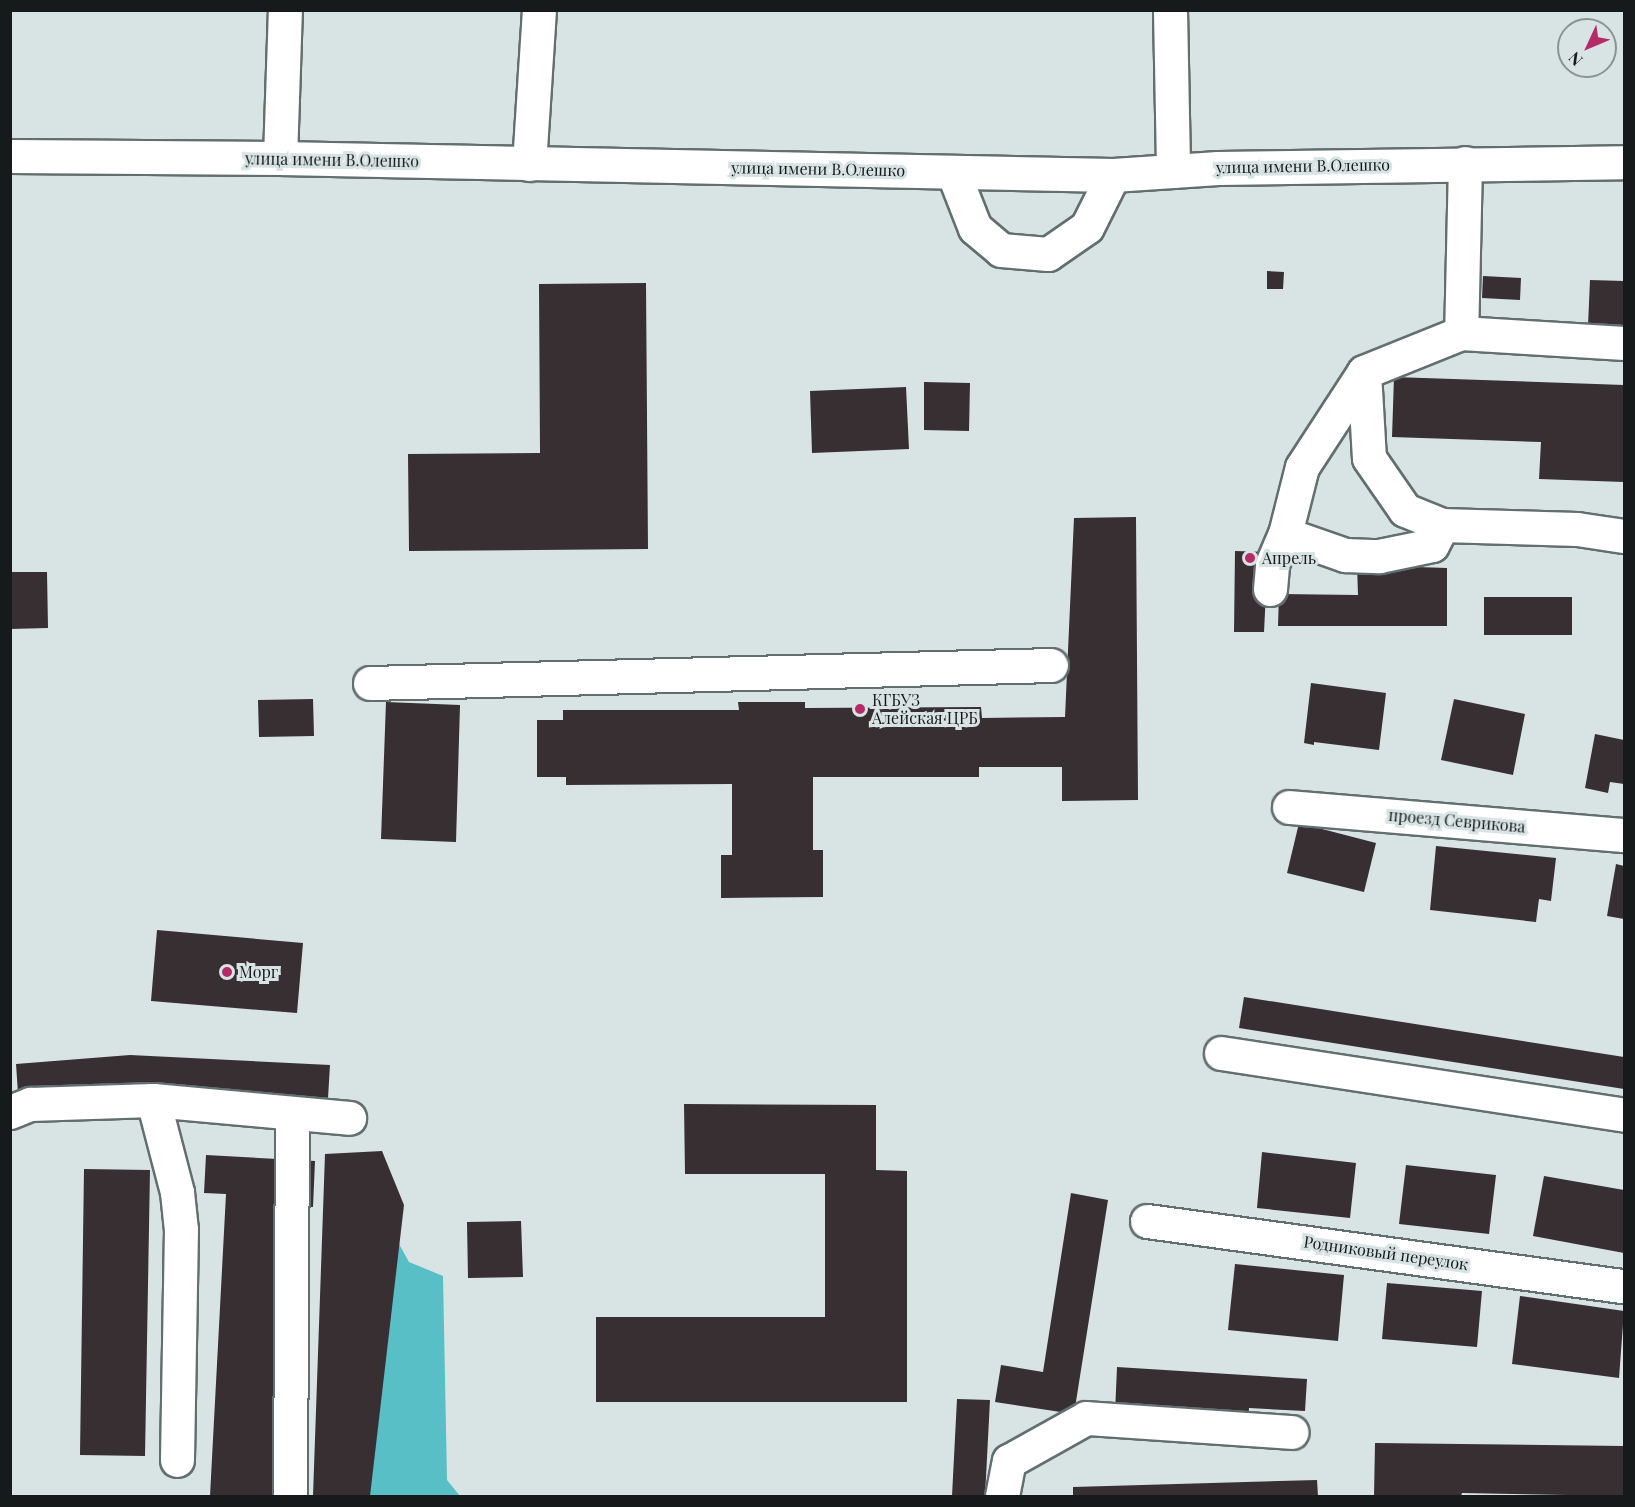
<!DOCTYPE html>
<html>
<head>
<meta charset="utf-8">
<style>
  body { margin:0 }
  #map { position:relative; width:1635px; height:1507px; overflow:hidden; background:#d8e3e4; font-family:"Playfair Display",serif }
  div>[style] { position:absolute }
  .green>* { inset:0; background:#59bfc7 }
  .building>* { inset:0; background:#372f32 }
  .roads { filter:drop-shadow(2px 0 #636e6e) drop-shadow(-2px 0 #636e6e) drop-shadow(0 2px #636e6e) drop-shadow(0 -2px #636e6e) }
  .minor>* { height:33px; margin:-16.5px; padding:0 16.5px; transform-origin:16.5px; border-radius:16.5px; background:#fff }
  .dots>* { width:16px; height:16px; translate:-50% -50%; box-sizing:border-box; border:3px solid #d8e3e4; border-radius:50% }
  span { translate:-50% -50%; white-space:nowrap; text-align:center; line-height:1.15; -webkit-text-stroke:6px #d8e3e4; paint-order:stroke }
  .street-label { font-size:16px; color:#161a1a }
  .poi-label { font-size:16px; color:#161a1a }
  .left { translate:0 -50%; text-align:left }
  .frame { position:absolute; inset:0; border:12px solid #161a1a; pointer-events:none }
  .north { position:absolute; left:1557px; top:18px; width:60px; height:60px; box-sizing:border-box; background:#d8e3e4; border:2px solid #8a9393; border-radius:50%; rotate:226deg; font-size:16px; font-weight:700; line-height:24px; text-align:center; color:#161a1a }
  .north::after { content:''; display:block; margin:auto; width:21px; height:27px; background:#b52b67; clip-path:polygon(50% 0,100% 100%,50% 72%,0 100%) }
</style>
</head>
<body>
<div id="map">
  <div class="green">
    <i style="clip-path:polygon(382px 1213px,409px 1262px,443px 1276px,447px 1480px,460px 1496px,344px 1496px,341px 1215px)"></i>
  </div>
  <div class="building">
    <i style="clip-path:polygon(1267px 271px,1284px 272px,1283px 289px,1267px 289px)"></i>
    <i style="clip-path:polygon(1483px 276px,1521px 278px,1520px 300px,1482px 298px)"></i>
    <i style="clip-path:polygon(1590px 280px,1624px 281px,1624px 327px,1588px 326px)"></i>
    <i style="clip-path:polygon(646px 283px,648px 549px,409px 551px,408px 454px,540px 453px,539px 284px)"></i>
    <i style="clip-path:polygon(1394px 377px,1624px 385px,1624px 482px,1539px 479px,1541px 442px,1392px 437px)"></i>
    <i style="clip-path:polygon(924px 382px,970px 383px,969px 431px,924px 430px)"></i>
    <i style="clip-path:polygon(906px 387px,909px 449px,812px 453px,810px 391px)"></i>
    <i style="clip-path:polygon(1136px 517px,1138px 800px,1062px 801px,1062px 767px,979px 767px,979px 777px,813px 777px,813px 850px,823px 850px,823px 897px,721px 898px,721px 855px,732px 855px,732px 784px,566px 785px,566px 777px,537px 777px,537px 720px,563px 720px,563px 710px,739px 710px,738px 702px,805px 702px,805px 708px,981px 707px,982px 718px,1065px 717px,1074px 518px)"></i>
    <i style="clip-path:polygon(1235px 551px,1268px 552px,1264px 632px,1234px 632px)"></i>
    <i style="clip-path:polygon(1357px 565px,1447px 568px,1447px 626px,1278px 626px,1279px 594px,1358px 595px)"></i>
    <i style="clip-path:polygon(10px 572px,47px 572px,48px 628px,10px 629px)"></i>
    <i style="clip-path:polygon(1484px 597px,1572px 597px,1572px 635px,1484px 635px)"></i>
    <i style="clip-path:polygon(1311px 683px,1386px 693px,1379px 750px,1314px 742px,1314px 745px,1304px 743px)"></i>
    <i style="clip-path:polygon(313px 699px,314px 736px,259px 737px,258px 700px)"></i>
    <i style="clip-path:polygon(1454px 699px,1525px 714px,1513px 775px,1441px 760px)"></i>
    <i style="clip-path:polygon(386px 702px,460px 705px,456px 842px,381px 839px)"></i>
    <i style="clip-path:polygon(1595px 734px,1624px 740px,1624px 784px,1610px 782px,1608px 793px,1585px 788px)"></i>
    <i style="clip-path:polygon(1299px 823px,1376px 843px,1364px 892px,1287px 873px)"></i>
    <i style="clip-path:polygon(1436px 846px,1556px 858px,1551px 901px,1539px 899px,1536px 922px,1430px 910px)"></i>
    <i style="clip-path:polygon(1616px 864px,1624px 866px,1624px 919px,1607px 916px)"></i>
    <i style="clip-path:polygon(157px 930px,303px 943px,297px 1013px,151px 1001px)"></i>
    <i style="clip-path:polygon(1244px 997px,1624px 1057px,1624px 1089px,1239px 1028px)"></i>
    <i style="clip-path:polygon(130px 1055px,330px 1065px,328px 1098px,129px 1085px,18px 1093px,16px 1064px)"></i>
    <i style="clip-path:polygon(684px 1104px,876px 1105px,876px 1170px,907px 1171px,907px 1402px,596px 1402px,596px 1317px,825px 1317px,825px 1174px,685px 1174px)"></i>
    <i style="clip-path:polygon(382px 1151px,404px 1205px,370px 1496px,313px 1496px,325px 1154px)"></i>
    <i style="clip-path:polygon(1262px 1152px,1356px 1163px,1350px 1218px,1257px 1208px)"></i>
    <i style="clip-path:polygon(206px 1155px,315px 1161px,313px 1207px,297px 1206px,281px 1496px,210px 1496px,226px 1194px,204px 1193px)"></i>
    <i style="clip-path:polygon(1406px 1165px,1496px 1175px,1489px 1234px,1399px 1224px)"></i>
    <i style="clip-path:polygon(84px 1169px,150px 1170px,145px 1456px,80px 1455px)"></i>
    <i style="clip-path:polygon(1544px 1176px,1624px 1190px,1624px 1253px,1533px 1236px)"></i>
    <i style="clip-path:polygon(1071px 1193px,1108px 1200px,1074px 1414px,995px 1402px,1001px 1365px,1043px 1372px)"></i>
    <i style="clip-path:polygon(521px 1221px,523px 1277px,468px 1278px,467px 1222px)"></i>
    <i style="clip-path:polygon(1235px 1264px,1344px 1275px,1338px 1341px,1228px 1330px)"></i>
    <i style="clip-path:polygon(1387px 1283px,1482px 1291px,1477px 1347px,1382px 1339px)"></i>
    <i style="clip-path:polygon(1520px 1296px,1624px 1311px,1619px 1378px,1512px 1364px)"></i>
    <i style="clip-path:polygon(1117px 1367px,1307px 1379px,1305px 1411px,1249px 1408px,1248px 1422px,1115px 1413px)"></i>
    <i style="clip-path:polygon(957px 1399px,990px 1400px,985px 1496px,952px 1496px)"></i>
    <i style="clip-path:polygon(1375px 1443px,1624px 1446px,1624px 1496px,1462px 1493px,1461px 1496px,1374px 1496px)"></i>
    <i style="clip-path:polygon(1317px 1480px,1318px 1496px,1073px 1496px,1073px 1487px)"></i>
  </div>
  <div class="roads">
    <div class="minor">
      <i style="left:1170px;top:10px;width:161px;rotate:88.9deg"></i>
      <i style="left:10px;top:156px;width:270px;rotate:0.4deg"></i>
      <i style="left:280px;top:158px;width:833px;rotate:1.17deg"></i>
      <i style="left:1113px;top:175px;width:105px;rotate:-3.8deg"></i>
      <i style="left:1218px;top:168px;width:406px;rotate:-0.8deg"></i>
      <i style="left:280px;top:158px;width:148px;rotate:-88.1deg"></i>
      <i style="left:1465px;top:163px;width:170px;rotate:91.3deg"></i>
      <i style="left:1461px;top:333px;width:163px;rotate:3.5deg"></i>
      <i style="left:529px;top:164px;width:154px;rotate:-86.3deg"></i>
      <i style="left:953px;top:172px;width:60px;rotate:68.6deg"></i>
      <i style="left:975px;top:228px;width:34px;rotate:40deg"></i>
      <i style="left:1001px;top:250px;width:47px;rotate:4.9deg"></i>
      <i style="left:1048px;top:254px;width:47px;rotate:-34.7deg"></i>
      <i style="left:1087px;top:227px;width:58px;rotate:-63.4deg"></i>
      <i style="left:1364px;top:372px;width:86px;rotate:86.7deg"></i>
      <i style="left:1369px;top:458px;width:63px;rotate:55.3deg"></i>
      <i style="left:1405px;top:510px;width:40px;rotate:22deg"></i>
      <i style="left:1285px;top:534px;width:64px;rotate:19.3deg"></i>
      <i style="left:1345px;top:555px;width:34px;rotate:2deg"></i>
      <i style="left:1379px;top:556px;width:54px;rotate:-11.7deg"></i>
      <i style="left:1432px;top:545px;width:22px;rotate:-63deg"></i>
      <i style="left:1442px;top:525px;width:135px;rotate:1.7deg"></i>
      <i style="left:1577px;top:529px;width:48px;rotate:8.5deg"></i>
      <i style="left:1270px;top:589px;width:25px;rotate:-85deg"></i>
      <i style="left:1272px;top:564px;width:33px;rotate:-67deg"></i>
      <i style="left:1285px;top:534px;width:69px;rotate:-75.8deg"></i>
      <i style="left:1302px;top:467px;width:113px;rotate:-56.9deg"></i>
      <i style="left:1364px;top:372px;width:105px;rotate:-21.9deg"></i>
      <i style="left:370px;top:683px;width:681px;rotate:-1.51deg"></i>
      <i style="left:1289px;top:807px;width:336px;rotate:4.8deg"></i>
      <i style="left:1221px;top:1053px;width:408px;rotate:8.7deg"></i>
      <i style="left:153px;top:1100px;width:95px;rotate:75.4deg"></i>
      <i style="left:177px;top:1192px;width:37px;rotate:84deg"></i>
      <i style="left:181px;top:1229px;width:231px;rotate:91deg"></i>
      <i style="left:10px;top:1112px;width:22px;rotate:-22deg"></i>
      <i style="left:30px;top:1104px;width:123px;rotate:-1.9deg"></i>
      <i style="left:153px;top:1100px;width:197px;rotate:5.2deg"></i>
      <i style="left:1147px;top:1221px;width:481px;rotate:7.8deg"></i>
      <i style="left:290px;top:1496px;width:382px;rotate:-89.7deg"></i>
      <i style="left:1002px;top:1496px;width:36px;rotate:-79deg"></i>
      <i style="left:1009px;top:1461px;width:88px;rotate:-29.2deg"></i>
      <i style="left:1086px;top:1418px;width:206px;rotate:3.9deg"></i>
    </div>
  </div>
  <div class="dots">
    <i style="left:1250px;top:558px;background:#b52b67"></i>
    <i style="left:860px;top:709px;background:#b52b67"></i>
    <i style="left:227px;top:972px;background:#b52b67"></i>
  </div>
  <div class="street-label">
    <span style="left:332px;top:160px;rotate:1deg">улица имени В.Олешко</span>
    <span style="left:1303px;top:166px;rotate:-1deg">улица имени В.Олешко</span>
    <span style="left:818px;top:169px;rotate:1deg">улица имени В.Олешко</span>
    <span style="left:1457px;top:821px;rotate:5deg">проезд Севрикова</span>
    <span style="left:1386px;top:1253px;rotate:8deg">Родниковый переулок</span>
  </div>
  <div class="poi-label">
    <span class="left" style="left:1262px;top:558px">Апрель</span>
    <span class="left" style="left:872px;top:709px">КГБУЗ<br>Алейская ЦРБ</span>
    <span class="left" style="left:239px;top:972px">Морг</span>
  </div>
  <div class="frame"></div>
  <div class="north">N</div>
</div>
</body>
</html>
